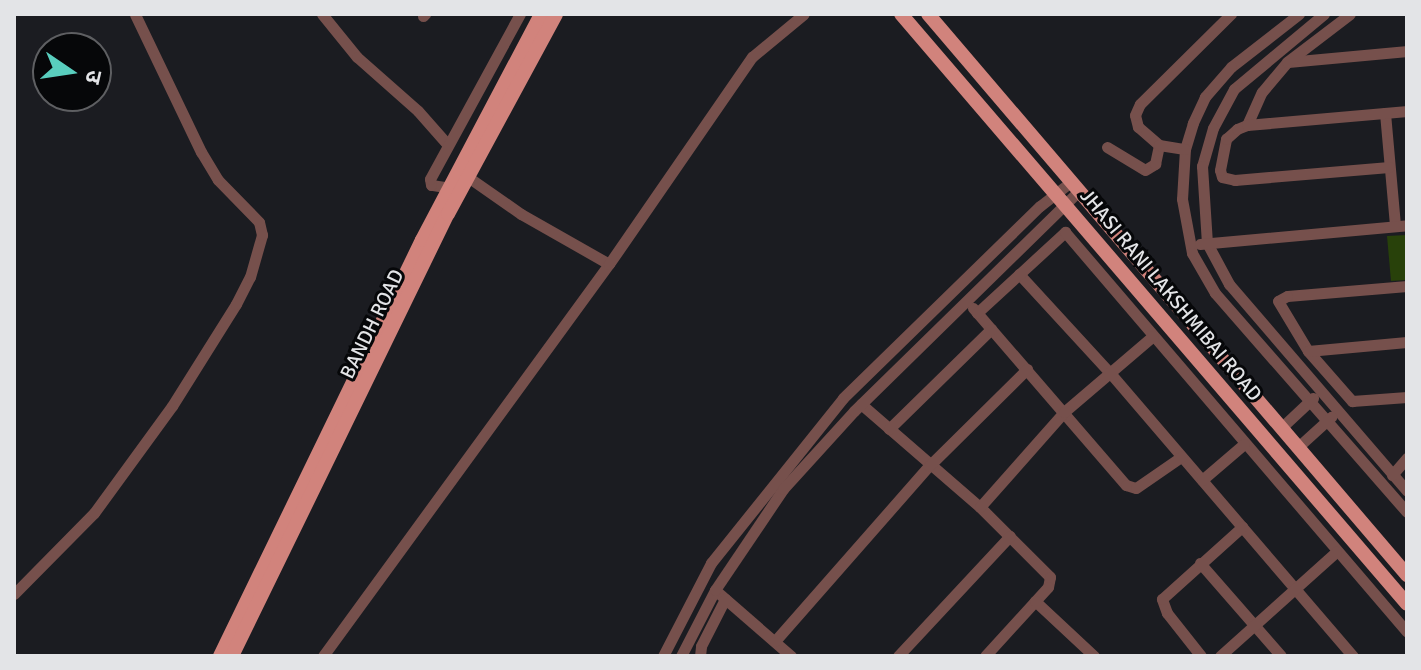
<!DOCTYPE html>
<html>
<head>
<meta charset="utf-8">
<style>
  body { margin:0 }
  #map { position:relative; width:1421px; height:670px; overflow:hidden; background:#1b1c21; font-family:Signika,"Noto Sans Devanagari",sans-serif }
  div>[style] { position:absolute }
  .green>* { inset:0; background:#28410a }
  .minor>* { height:11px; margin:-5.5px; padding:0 5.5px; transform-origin:5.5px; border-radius:5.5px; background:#76504c }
  .major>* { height:14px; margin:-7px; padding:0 7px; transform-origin:7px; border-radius:7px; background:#d1837c }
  span { translate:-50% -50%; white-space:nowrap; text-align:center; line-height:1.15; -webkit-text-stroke:6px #060709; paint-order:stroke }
  .street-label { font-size:20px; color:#e3e4e7 }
  .frame { position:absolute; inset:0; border:16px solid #e3e4e7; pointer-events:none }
  .north { position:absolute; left:32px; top:32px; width:80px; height:80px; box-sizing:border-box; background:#060709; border:2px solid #5e5f62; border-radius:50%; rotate:103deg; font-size:22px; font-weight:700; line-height:32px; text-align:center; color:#e3e4e7 }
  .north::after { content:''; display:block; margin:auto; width:28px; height:36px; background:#59cebe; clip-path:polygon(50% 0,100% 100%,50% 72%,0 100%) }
</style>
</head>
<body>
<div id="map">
  <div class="green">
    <i style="clip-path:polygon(1407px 235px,1407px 280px,1391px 281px,1387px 236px)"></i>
  </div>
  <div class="minor">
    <i style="left:322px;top:14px;width:55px;rotate:50.9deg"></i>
    <i style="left:357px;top:57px;width:81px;rotate:41.5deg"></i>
    <i style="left:418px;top:111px;width:45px;rotate:48.6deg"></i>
    <i style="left:1299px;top:14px;width:86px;rotate:142.1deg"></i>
    <i style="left:1231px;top:67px;width:40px;rotate:131deg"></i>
    <i style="left:1205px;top:97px;width:29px;rotate:115deg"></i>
    <i style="left:1193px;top:123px;width:27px;rotate:107deg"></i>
    <i style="left:1185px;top:149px;width:50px;rotate:93.4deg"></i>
    <i style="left:1182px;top:199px;width:55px;rotate:79.5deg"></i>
    <i style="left:1192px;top:253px;width:46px;rotate:60.1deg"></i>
    <i style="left:1215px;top:293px;width:291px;rotate:48.8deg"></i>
    <i style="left:1324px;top:14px;width:117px;rotate:140.2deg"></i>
    <i style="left:1234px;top:89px;width:44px;rotate:118.3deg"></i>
    <i style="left:1213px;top:128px;width:40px;rotate:106deg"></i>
    <i style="left:1202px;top:166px;width:77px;rotate:86.3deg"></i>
    <i style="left:1207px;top:243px;width:47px;rotate:61.8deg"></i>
    <i style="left:1229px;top:284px;width:273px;rotate:49.3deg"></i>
    <i style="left:423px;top:16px;width:3px;rotate:-45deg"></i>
    <i style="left:1288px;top:62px;width:120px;rotate:-5.3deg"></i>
    <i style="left:1385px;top:113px;width:113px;rotate:84.9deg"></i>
    <i style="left:1247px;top:125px;width:36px;rotate:-66deg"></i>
    <i style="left:1262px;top:92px;width:39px;rotate:-50deg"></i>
    <i style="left:1287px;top:62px;width:79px;rotate:-37.3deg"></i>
    <i style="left:1159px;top:145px;width:28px;rotate:-139deg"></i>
    <i style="left:1138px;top:127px;width:12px;rotate:-104deg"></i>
    <i style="left:1135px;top:115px;width:12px;rotate:-66deg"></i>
    <i style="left:1140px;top:104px;width:128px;rotate:-44.7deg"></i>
    <i style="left:1107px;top:147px;width:44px;rotate:31.2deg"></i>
    <i style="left:1145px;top:170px;width:12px;rotate:-31deg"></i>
    <i style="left:1155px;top:164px;width:19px;rotate:-78deg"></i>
    <i style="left:1159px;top:145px;width:26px;rotate:9deg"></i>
    <i style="left:1389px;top:167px;width:155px;rotate:175.2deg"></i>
    <i style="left:1235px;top:180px;width:13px;rotate:-167deg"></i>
    <i style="left:1222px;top:177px;width:7px;rotate:-106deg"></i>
    <i style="left:1220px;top:170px;width:32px;rotate:-79deg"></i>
    <i style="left:1226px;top:139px;width:15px;rotate:-42deg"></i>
    <i style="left:1237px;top:129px;width:11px;rotate:-22deg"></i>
    <i style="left:1247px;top:125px;width:161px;rotate:-5deg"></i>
    <i style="left:468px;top:177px;width:65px;rotate:34.9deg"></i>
    <i style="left:521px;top:214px;width:101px;rotate:29.6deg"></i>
    <i style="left:457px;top:189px;width:26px;rotate:-171deg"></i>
    <i style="left:431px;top:185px;width:6px;rotate:-99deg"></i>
    <i style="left:430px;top:179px;width:188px;rotate:-61.4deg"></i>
    <i style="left:1200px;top:244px;width:208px;rotate:-5.2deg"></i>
    <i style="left:1019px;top:274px;width:136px;rotate:47.4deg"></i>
    <i style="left:1111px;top:374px;width:372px;rotate:49.4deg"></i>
    <i style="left:1407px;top:286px;width:120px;rotate:175.2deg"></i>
    <i style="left:1287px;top:296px;width:10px;rotate:151deg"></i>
    <i style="left:1278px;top:301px;width:58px;rotate:59deg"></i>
    <i style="left:1308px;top:351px;width:67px;rotate:48.7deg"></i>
    <i style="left:1352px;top:401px;width:55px;rotate:-4.2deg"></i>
    <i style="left:973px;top:308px;width:234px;rotate:49.2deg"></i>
    <i style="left:1126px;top:485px;width:10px;rotate:17deg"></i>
    <i style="left:1136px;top:488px;width:55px;rotate:-34.6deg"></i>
    <i style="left:977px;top:313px;width:120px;rotate:-42.6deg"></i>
    <i style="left:1065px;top:232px;width:526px;rotate:49.47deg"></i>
    <i style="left:1308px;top:351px;width:99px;rotate:-5.2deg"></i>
    <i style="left:861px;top:404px;width:157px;rotate:40.9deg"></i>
    <i style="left:980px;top:507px;width:99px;rotate:45deg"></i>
    <i style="left:1050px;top:577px;width:10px;rotate:101deg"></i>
    <i style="left:1048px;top:587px;width:93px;rotate:132.4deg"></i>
    <i style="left:1281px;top:428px;width:44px;rotate:-43.2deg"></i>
    <i style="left:889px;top:429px;width:143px;rotate:-44.4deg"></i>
    <i style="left:1298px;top:447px;width:45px;rotate:-42.3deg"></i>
    <i style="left:1392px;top:475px;width:23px;rotate:-49deg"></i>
    <i style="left:1202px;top:480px;width:55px;rotate:-40.6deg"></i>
    <i style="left:980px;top:507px;width:127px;rotate:-48.5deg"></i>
    <i style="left:1064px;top:412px;width:117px;rotate:-40.5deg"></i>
    <i style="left:1200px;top:563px;width:123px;rotate:48.9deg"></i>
    <i style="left:715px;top:590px;width:101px;rotate:41deg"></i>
    <i style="left:14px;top:594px;width:114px;rotate:-45.4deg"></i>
    <i style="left:94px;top:513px;width:132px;rotate:-53.9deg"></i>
    <i style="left:172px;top:406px;width:120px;rotate:-57.9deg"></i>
    <i style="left:236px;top:304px;width:30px;rotate:-63deg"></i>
    <i style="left:250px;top:277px;width:44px;rotate:-74.1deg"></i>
    <i style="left:262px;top:235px;width:13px;rotate:-103deg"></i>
    <i style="left:259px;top:222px;width:59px;rotate:-134.3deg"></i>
    <i style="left:218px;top:180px;width:33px;rotate:-121deg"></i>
    <i style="left:201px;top:152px;width:153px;rotate:-115.6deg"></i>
    <i style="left:1035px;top:601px;width:81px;rotate:43deg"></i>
    <i style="left:775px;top:641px;width:233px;rotate:-48.7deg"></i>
    <i style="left:929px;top:466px;width:138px;rotate:-44.7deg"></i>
    <i style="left:323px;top:656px;width:485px;rotate:-53.9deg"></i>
    <i style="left:609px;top:264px;width:252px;rotate:-55.4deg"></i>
    <i style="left:752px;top:57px;width:67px;rotate:-39.6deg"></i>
    <i style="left:663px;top:656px;width:105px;rotate:-62.7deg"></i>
    <i style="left:711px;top:563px;width:211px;rotate:-51.3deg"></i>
    <i style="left:843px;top:398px;width:275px;rotate:-44.3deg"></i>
    <i style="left:1040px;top:206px;width:39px;rotate:-38deg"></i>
    <i style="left:681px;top:656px;width:74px;rotate:-62.7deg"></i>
    <i style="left:715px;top:590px;width:122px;rotate:-56deg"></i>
    <i style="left:783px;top:489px;width:105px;rotate:-47.7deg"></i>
    <i style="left:854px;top:411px;width:315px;rotate:-44.4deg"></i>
    <i style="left:700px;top:656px;width:10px;rotate:-84deg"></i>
    <i style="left:701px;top:646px;width:53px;rotate:-62.9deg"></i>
    <i style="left:898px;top:656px;width:164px;rotate:-47deg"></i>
    <i style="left:1201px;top:656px;width:55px;rotate:-128.3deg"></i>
    <i style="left:1167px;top:613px;width:15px;rotate:-110deg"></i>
    <i style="left:1162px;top:599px;width:108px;rotate:-42deg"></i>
    <i style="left:1220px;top:656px;width:156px;rotate:-41.9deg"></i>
  </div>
  <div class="major">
    <i style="left:901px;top:14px;width:777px;rotate:49.38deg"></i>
    <i style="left:928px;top:14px;width:738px;rotate:49.51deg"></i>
    <i style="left:220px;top:656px;width:462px;rotate:-64.1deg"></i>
    <i style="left:422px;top:240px;width:255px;rotate:-62.2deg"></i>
    <i style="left:232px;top:656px;width:492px;rotate:-64deg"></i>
    <i style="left:448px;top:214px;width:227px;rotate:-61.6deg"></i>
  </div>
  <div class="street-label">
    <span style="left:1171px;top:295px;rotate:50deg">JHASI RANI LAKSHMIBAI ROAD</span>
    <span style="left:372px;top:324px;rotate:-64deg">BANDH ROAD</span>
  </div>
  <div class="frame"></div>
  <div class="north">उ</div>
</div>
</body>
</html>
